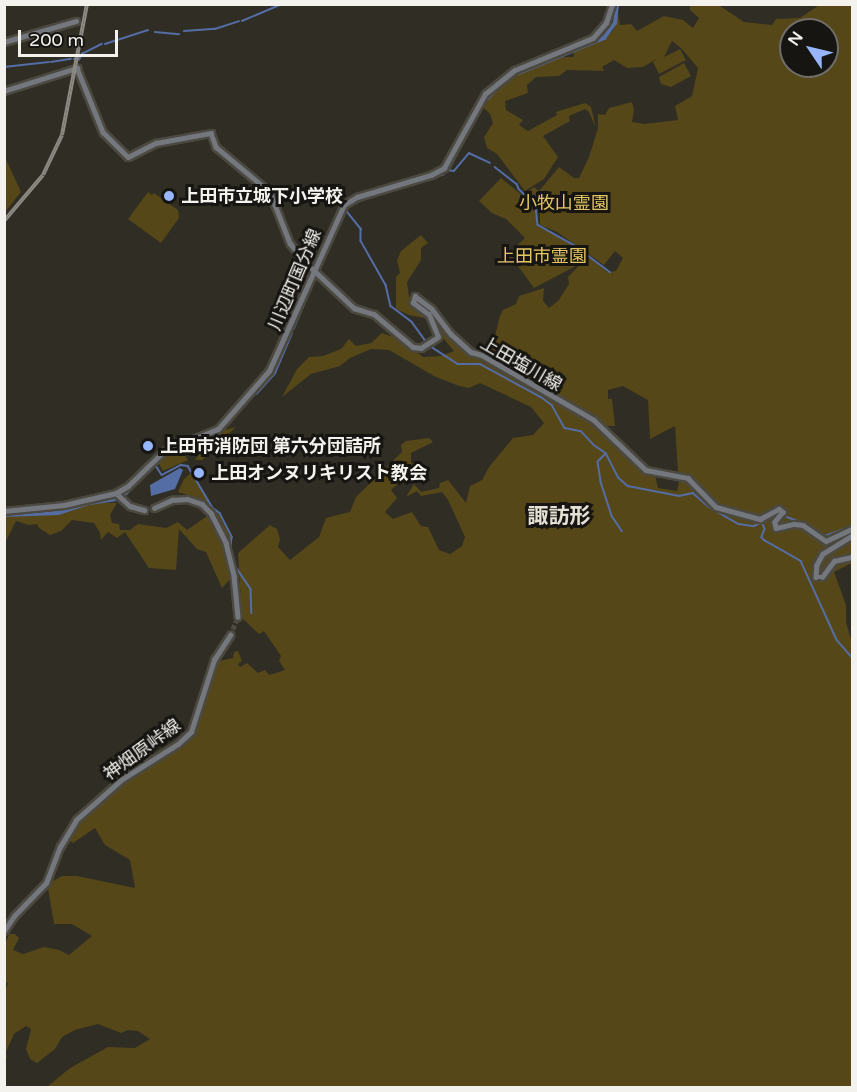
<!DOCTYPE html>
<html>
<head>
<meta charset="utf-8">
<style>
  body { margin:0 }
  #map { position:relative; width:857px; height:1092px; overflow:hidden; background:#2f2d24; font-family:"Varela Round","Noto Sans JP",sans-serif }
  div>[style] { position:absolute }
  .green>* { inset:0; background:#554717 }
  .water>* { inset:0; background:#556da5 }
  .stream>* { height:1.5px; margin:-0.75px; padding:0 0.75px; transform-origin:0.75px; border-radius:0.75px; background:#556da5 }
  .canal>* { height:4px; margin:-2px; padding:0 2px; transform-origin:2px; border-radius:2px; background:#556da5 }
  .secondary-tunnel>* { height:4.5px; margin-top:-2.25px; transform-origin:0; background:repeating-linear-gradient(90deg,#4d4b42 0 4.5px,transparent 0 6.5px) }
  .roads { filter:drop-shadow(2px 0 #4b4940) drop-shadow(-2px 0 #4b4940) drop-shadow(0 2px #4b4940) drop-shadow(0 -2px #4b4940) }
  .secondary>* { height:4.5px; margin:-2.25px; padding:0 2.25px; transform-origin:2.25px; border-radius:2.25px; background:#74777d }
  .rail>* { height:4px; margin-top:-2px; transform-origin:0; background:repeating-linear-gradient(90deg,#161511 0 4.5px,#8d8b84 0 9px); box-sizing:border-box; border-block:2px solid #8d8b84 }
  .dots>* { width:16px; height:16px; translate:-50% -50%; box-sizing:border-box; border:3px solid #161511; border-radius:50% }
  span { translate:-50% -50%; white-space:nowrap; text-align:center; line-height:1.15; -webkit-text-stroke:6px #161511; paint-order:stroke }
  .poi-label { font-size:18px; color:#f4f2ed; font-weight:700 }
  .left { translate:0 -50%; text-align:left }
  .park-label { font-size:18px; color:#e5c663 }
  .street-label { font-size:18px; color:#f4f2ed }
  .quarter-label { font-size:21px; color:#e4e0d5; font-weight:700 }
  .frame { position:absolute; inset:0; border:6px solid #f4f2ed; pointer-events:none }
  .north { position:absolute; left:779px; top:18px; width:60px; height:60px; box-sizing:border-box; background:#161511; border:2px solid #6f6d69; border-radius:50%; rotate:305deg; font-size:16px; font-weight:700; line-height:24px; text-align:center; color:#f4f2ed }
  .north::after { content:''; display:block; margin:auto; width:21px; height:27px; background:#97b6fd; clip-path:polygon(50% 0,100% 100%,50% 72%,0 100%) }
  .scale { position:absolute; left:18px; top:30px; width:100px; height:27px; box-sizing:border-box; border:3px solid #f4f2ed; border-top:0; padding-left:8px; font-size:18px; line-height:21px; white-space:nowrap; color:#f4f2ed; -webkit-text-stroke:4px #161511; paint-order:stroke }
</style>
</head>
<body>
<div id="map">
  <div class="green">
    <i style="clip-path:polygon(evenodd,690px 5px,720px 6px,744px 22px,772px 25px,776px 19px,800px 18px,819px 5px,852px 5px,852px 527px,825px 539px,802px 522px,779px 527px,777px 524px,785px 514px,777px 508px,757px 517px,717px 506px,689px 477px,678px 472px,675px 426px,650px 439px,648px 400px,623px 386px,608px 390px,608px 399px,612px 399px,615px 426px,606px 426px,486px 355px,492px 348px,500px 316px,503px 310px,516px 304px,519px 296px,544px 288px,543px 301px,549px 308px,558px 301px,569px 284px,568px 277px,588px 256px,607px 272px,616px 271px,623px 258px,615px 251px,604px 265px,557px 232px,540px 225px,540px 214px,527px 193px,534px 187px,539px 191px,559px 167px,574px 178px,579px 178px,589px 157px,598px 128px,598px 114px,605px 115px,609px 108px,632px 102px,634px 110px,632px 122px,645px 124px,678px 120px,675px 106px,692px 96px,698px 68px,681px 48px,672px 41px,664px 57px,680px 49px,686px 60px,659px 74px,653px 62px,658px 58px,643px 67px,627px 68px,614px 60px,602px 67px,604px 71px,567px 70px,559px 76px,536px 77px,527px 85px,528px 93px,505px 101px,506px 110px,523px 120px,519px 125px,528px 131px,557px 115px,556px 112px,585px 103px,591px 107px,595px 124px,595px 126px,589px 112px,585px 109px,569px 116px,570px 121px,543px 136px,558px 157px,544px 179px,525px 191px,497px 154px,487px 148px,484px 137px,493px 123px,490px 114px,482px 106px,511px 77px,559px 57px,574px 57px,573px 51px,605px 39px,614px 29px,618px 14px,620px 25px,631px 24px,637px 31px,664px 16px,683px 20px,693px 28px,699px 18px,690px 10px,690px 5px,791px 30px,827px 30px,827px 66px,791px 66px,791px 30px)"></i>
    <i style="clip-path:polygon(684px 63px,691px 76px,671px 87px,661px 84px,659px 77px)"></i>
    <i style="clip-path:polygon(5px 157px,21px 192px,5px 212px,4px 212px)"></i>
    <i style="clip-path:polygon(501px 178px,535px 206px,537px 226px,561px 237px,585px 254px,574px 267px,534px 288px,518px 266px,503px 259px,525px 238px,506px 219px,492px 213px,479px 201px)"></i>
    <i style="clip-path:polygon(148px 192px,152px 195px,154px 193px,178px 210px,179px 218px,161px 243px,128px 219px)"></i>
    <i style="clip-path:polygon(421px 235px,428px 243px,421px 248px,421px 260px,407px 282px,409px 297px,422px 302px,463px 344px,593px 421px,601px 428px,612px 445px,639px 469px,655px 475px,658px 488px,677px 491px,680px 478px,717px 510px,758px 520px,778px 512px,772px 524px,773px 530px,799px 527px,821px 542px,828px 542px,852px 531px,852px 535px,838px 543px,816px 563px,813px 577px,820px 582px,831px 564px,852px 558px,852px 563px,834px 572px,846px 605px,846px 622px,852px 643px,852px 1087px,47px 1087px,70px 1068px,108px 1047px,135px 1048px,150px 1039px,138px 1031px,128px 1030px,121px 1033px,98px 1024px,75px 1030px,62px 1037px,55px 1049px,37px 1063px,30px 1059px,26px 1049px,31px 1029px,26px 1026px,14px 1034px,6px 1052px,7px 1058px,4px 1056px,4px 994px,8px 983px,5px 982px,5px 944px,9px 934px,15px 934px,19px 938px,13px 950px,23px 954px,44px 947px,59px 950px,69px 955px,92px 936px,72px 924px,54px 924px,48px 888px,53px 881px,62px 876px,77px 876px,135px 888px,130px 860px,105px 845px,95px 828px,73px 843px,66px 837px,71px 829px,122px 781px,179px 746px,191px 734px,199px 716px,215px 662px,233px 658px,234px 652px,238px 651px,242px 661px,238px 664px,240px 667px,247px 663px,258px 673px,265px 670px,269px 675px,285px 670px,279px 661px,281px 656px,264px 631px,259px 634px,242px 618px,238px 553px,270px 525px,277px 529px,280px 539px,278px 547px,290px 560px,319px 537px,326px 518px,350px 512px,356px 497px,402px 452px,401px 445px,406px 441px,429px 438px,433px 442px,411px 453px,411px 463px,420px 464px,426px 471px,416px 470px,404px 478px,391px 490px,397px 498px,385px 512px,393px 519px,412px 512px,421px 526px,428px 527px,439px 550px,450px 554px,462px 546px,465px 537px,448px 500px,442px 492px,421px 496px,417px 491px,406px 497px,414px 484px,421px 492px,439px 488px,440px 483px,448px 480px,466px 503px,470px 486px,482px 480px,489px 467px,513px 438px,533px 435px,544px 423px,531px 407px,480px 383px,469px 388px,459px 386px,436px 377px,389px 350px,371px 349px,350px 358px,340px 366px,311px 374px,282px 397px,297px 369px,309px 357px,323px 356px,341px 349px,349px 339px,356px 346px,371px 343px,382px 333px,402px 340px,423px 357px,441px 356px,454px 351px,442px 337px,430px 315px,424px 318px,409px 315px,396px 309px,396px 277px,400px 273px,397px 260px,401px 251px)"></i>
    <i style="clip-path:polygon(236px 427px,202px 460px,195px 460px,211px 438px,224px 430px)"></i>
    <i style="clip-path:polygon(180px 448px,188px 460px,163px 471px,158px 462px)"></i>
    <i style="clip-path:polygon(191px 473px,212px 508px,219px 514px,231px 538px,230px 548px,223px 527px,208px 507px,197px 498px,178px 492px,184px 479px)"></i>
    <i style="clip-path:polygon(79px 502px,117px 503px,110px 515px,112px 523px,119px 524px,120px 530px,130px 530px,138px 524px,166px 528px,178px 522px,187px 530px,207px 516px,223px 547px,232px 577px,222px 588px,206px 552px,197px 549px,179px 529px,176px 570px,149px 568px,125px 532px,117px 538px,108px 532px,101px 540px,100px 533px,94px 523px,72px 520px,61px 531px,50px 535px,39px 528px,37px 524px,29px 525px,16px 521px,5px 543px,5px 514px)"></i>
    <i style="clip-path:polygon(852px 540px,852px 554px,832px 559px,818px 576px,822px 558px)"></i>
  </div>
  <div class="water">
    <i style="clip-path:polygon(180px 468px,183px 470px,175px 489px,151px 496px,150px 485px)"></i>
  </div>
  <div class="stream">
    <i style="left:242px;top:21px;width:43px;rotate:-23deg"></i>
    <i style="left:184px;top:31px;width:31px;rotate:-4deg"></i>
    <i style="left:215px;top:29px;width:25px;rotate:-18deg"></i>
    <i style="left:155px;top:32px;width:24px;rotate:5deg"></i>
    <i style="left:105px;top:44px;width:45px;rotate:-18deg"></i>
    <i style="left:74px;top:59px;width:2px"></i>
    <i style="left:79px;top:60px;width:7px;rotate:-63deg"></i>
    <i style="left:82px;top:54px;width:22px;rotate:-27deg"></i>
    <i style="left:51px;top:62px;width:20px;rotate:-9deg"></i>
    <i style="left:4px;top:67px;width:45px;rotate:-6.3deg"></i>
    <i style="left:495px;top:167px;width:28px;rotate:38deg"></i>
    <i style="left:517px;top:184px;width:5px;rotate:68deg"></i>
    <i style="left:519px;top:189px;width:24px;rotate:45deg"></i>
    <i style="left:536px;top:206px;width:19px;rotate:84deg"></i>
    <i style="left:538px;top:225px;width:41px;rotate:29.1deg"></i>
    <i style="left:574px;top:245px;width:45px;rotate:36.9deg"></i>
    <i style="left:447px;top:170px;width:7px;rotate:8deg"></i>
    <i style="left:454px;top:171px;width:23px;rotate:-50deg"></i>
    <i style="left:469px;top:153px;width:23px;rotate:25deg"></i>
    <i style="left:345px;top:209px;width:26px;rotate:51deg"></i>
    <i style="left:361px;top:229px;width:12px;rotate:90deg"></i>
    <i style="left:361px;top:241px;width:51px;rotate:60.4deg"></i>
    <i style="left:386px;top:285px;width:22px;rotate:77deg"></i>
    <i style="left:391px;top:306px;width:26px;rotate:37deg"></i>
    <i style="left:412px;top:322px;width:26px;rotate:54deg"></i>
    <i style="left:430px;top:346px;width:33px;rotate:33deg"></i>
    <i style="left:458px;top:364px;width:22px"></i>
    <i style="left:480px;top:364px;width:69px;rotate:28.4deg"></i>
    <i style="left:541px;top:397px;width:14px;rotate:36deg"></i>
    <i style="left:552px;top:405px;width:26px;rotate:61deg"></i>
    <i style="left:565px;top:428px;width:16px;rotate:11deg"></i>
    <i style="left:581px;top:431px;width:19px;rotate:47deg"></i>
    <i style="left:594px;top:445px;width:14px;rotate:34deg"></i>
    <i style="left:606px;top:453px;width:28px;rotate:63deg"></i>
    <i style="left:619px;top:478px;width:12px;rotate:42deg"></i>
    <i style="left:628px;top:486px;width:52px;rotate:11.1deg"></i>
    <i style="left:679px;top:496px;width:14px;rotate:-12deg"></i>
    <i style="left:693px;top:493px;width:21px;rotate:41deg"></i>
    <i style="left:709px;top:507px;width:34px;rotate:30deg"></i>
    <i style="left:739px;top:524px;width:15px;rotate:8deg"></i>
    <i style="left:754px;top:526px;width:26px;rotate:-25deg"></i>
    <i style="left:606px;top:454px;width:11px;rotate:135deg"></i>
    <i style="left:598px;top:462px;width:20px;rotate:81deg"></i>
    <i style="left:601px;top:482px;width:36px;rotate:72deg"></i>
    <i style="left:612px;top:516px;width:18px;rotate:56deg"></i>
    <i style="left:155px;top:464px;width:13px;rotate:58deg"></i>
    <i style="left:162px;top:475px;width:21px;rotate:-28deg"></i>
    <i style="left:181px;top:465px;width:7px;rotate:8deg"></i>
    <i style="left:188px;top:466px;width:49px;rotate:59.2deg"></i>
    <i style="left:213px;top:508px;width:9px;rotate:36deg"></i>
    <i style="left:220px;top:513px;width:27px;rotate:63deg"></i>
    <i style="left:232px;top:537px;width:12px;rotate:95deg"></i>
    <i style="left:231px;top:549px;width:15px;rotate:79deg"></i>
    <i style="left:234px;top:564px;width:30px;rotate:56deg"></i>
    <i style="left:251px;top:589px;width:24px;rotate:88deg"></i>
    <i style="left:782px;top:515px;width:19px;rotate:21deg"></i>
    <i style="left:763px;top:524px;width:5px;rotate:68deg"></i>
    <i style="left:765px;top:529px;width:9px;rotate:111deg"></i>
    <i style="left:762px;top:537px;width:4px;rotate:56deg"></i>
    <i style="left:764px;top:540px;width:43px;rotate:29.6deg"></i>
    <i style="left:801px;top:561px;width:87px;rotate:65.5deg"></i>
    <i style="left:837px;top:640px;width:23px;rotate:49deg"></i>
    <i style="left:810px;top:527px;width:9px;rotate:41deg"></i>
    <i style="left:822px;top:537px;width:32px;rotate:-20deg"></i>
  </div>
  <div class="canal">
    <i style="left:509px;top:77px;width:103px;rotate:-22.3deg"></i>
    <i style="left:604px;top:38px;width:19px;rotate:-54deg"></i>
    <i style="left:615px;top:23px;width:19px;rotate:-84deg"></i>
    <i style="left:481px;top:105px;width:32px;rotate:-46deg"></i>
    <i style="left:342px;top:215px;width:11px;rotate:-56deg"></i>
    <i style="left:348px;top:206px;width:15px;rotate:-28deg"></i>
    <i style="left:361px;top:199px;width:85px;rotate:-17.2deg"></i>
    <i style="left:442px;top:174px;width:10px;rotate:-45deg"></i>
    <i style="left:449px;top:167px;width:52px;rotate:-62.4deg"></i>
    <i style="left:318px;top:269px;width:40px;rotate:-66.6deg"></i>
    <i style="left:293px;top:328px;width:57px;rotate:-67.5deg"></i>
    <i style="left:256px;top:393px;width:27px;rotate:-48deg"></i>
    <i style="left:274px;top:373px;width:43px;rotate:-67deg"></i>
    <i style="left:124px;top:495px;width:56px;rotate:-45.7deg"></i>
    <i style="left:163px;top:455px;width:56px;rotate:-22deg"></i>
    <i style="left:215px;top:434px;width:52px;rotate:-45.8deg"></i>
    <i style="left:4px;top:515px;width:54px;rotate:-2.1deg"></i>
    <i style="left:58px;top:513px;width:33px;rotate:-18deg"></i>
    <i style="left:89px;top:503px;width:28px;rotate:-8deg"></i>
  </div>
  <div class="secondary-tunnel">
    <i style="left:230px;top:635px;width:20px;rotate:-66deg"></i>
  </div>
  <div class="roads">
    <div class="secondary">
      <i style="left:4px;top:42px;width:75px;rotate:-16.3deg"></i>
      <i style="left:4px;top:91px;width:77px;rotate:-17.5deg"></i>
      <i style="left:77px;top:68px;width:69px;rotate:67.9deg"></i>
      <i style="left:103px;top:132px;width:35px;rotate:45deg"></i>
      <i style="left:128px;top:157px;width:31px;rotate:-27deg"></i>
      <i style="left:156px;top:143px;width:56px;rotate:-10.3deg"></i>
      <i style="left:211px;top:133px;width:15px;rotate:70deg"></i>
      <i style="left:216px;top:147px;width:70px;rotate:39.8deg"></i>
      <i style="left:270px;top:192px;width:55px;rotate:68.6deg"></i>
      <i style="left:290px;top:243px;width:23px;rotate:52deg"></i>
      <i style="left:304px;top:261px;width:69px;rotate:43.2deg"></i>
      <i style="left:354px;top:308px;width:21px;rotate:17deg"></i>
      <i style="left:374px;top:314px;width:51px;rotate:40.2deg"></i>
      <i style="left:413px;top:347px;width:8px;rotate:7deg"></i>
      <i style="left:421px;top:348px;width:20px;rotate:-33deg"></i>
      <i style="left:438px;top:337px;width:24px;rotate:-112deg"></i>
      <i style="left:429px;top:315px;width:20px;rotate:-143deg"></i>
      <i style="left:413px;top:303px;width:7px;rotate:-74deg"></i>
      <i style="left:415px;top:296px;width:21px;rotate:37deg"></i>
      <i style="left:432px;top:309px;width:31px;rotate:53deg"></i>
      <i style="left:451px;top:334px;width:27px;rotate:42deg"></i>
      <i style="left:471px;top:352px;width:11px;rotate:15deg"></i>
      <i style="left:482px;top:355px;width:129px;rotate:30.1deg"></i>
      <i style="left:594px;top:420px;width:72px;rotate:43.9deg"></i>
      <i style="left:646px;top:470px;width:43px;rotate:10.8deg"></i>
      <i style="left:688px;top:478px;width:40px;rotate:46deg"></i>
      <i style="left:716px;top:507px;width:46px;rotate:15.3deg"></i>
      <i style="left:760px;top:519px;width:21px;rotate:-28deg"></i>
      <i style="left:779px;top:509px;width:5px;rotate:37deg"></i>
      <i style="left:783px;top:512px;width:13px;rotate:129deg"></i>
      <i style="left:775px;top:522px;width:6px;rotate:81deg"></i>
      <i style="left:776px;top:528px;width:18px;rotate:-13deg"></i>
      <i style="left:794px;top:524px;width:9px;rotate:6deg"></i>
      <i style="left:803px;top:525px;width:28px;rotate:35deg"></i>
      <i style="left:826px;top:541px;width:29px;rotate:-25deg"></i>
      <i style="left:116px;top:493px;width:19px;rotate:43deg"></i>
      <i style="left:130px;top:506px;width:15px;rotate:16deg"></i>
      <i style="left:154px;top:508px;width:20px;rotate:-24deg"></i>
      <i style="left:172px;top:500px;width:15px;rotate:-4deg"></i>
      <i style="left:187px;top:499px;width:16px;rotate:18deg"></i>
      <i style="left:202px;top:504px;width:13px;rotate:45deg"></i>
      <i style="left:211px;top:513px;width:34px;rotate:63deg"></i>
      <i style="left:226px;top:543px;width:34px;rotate:76deg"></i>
      <i style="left:234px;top:576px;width:41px;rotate:84.4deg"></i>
      <i style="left:4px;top:511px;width:60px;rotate:-5.7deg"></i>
      <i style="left:64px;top:505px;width:53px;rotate:-13deg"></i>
      <i style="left:116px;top:493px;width:14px;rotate:-30deg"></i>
      <i style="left:128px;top:486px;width:50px;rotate:-44.2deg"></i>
      <i style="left:164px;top:451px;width:58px;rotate:-22.2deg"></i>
      <i style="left:218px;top:429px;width:77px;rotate:-48.7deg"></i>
      <i style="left:269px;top:371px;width:182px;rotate:-65.7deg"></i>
      <i style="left:344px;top:205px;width:15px;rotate:-32deg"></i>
      <i style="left:357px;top:197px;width:77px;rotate:-16.6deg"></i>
      <i style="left:431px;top:175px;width:15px;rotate:-28deg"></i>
      <i style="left:444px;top:168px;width:85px;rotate:-61deg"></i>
      <i style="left:485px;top:94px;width:38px;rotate:-39deg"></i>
      <i style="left:515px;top:70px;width:84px;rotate:-22.3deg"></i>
      <i style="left:593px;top:38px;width:20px;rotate:-49deg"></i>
      <i style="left:606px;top:23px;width:20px;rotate:-72deg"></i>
      <i style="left:852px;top:536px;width:34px;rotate:148deg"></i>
      <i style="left:823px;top:554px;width:13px;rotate:119deg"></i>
      <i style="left:817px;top:565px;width:12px;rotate:95deg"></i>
      <i style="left:816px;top:577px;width:6px"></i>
      <i style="left:822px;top:577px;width:20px;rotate:-53deg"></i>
      <i style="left:834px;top:561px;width:18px;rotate:-13deg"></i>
      <i style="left:4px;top:931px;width:18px;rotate:-56deg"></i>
      <i style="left:14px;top:916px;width:46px;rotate:-45.9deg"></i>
      <i style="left:46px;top:883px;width:39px;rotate:-69deg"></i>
      <i style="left:60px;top:847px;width:31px;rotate:-59deg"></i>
      <i style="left:76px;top:820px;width:60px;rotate:-41.6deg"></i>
      <i style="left:121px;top:780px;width:67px;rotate:-32.3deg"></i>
      <i style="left:178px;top:744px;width:18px;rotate:-43deg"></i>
      <i style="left:191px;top:732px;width:76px;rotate:-72.3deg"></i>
      <i style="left:214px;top:660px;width:30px;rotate:-57deg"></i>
    </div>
  </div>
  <div class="rail">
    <i style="left:4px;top:221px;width:60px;rotate:-49.7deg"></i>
    <i style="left:43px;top:175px;width:44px;rotate:-64.6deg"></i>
    <i style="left:62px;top:135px;width:133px;rotate:-79.2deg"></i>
  </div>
  <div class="dots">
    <i style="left:169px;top:196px;background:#97b6fd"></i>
    <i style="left:148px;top:446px;background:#97b6fd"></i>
    <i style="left:199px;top:473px;background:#97b6fd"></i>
  </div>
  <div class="poi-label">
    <span class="left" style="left:181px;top:196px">上田市立城下小学校</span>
    <span class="left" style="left:160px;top:446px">上田市消防団 第六分団詰所</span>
    <span class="left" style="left:211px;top:473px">上田オンヌリキリスト教会</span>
  </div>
  <div class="park-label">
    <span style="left:564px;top:203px">小牧山霊園</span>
    <span style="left:542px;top:256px">上田市霊園</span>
  </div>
  <div class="street-label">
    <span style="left:295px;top:280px;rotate:-67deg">川辺町国分線</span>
    <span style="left:521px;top:364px;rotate:30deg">上田塩川線</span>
    <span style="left:142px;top:750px;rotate:-36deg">神畑原峠線</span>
  </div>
  <div class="quarter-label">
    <span style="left:559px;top:517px">諏訪形</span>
  </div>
  <div class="frame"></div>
  <div class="north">N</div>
  <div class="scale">200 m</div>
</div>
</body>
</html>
